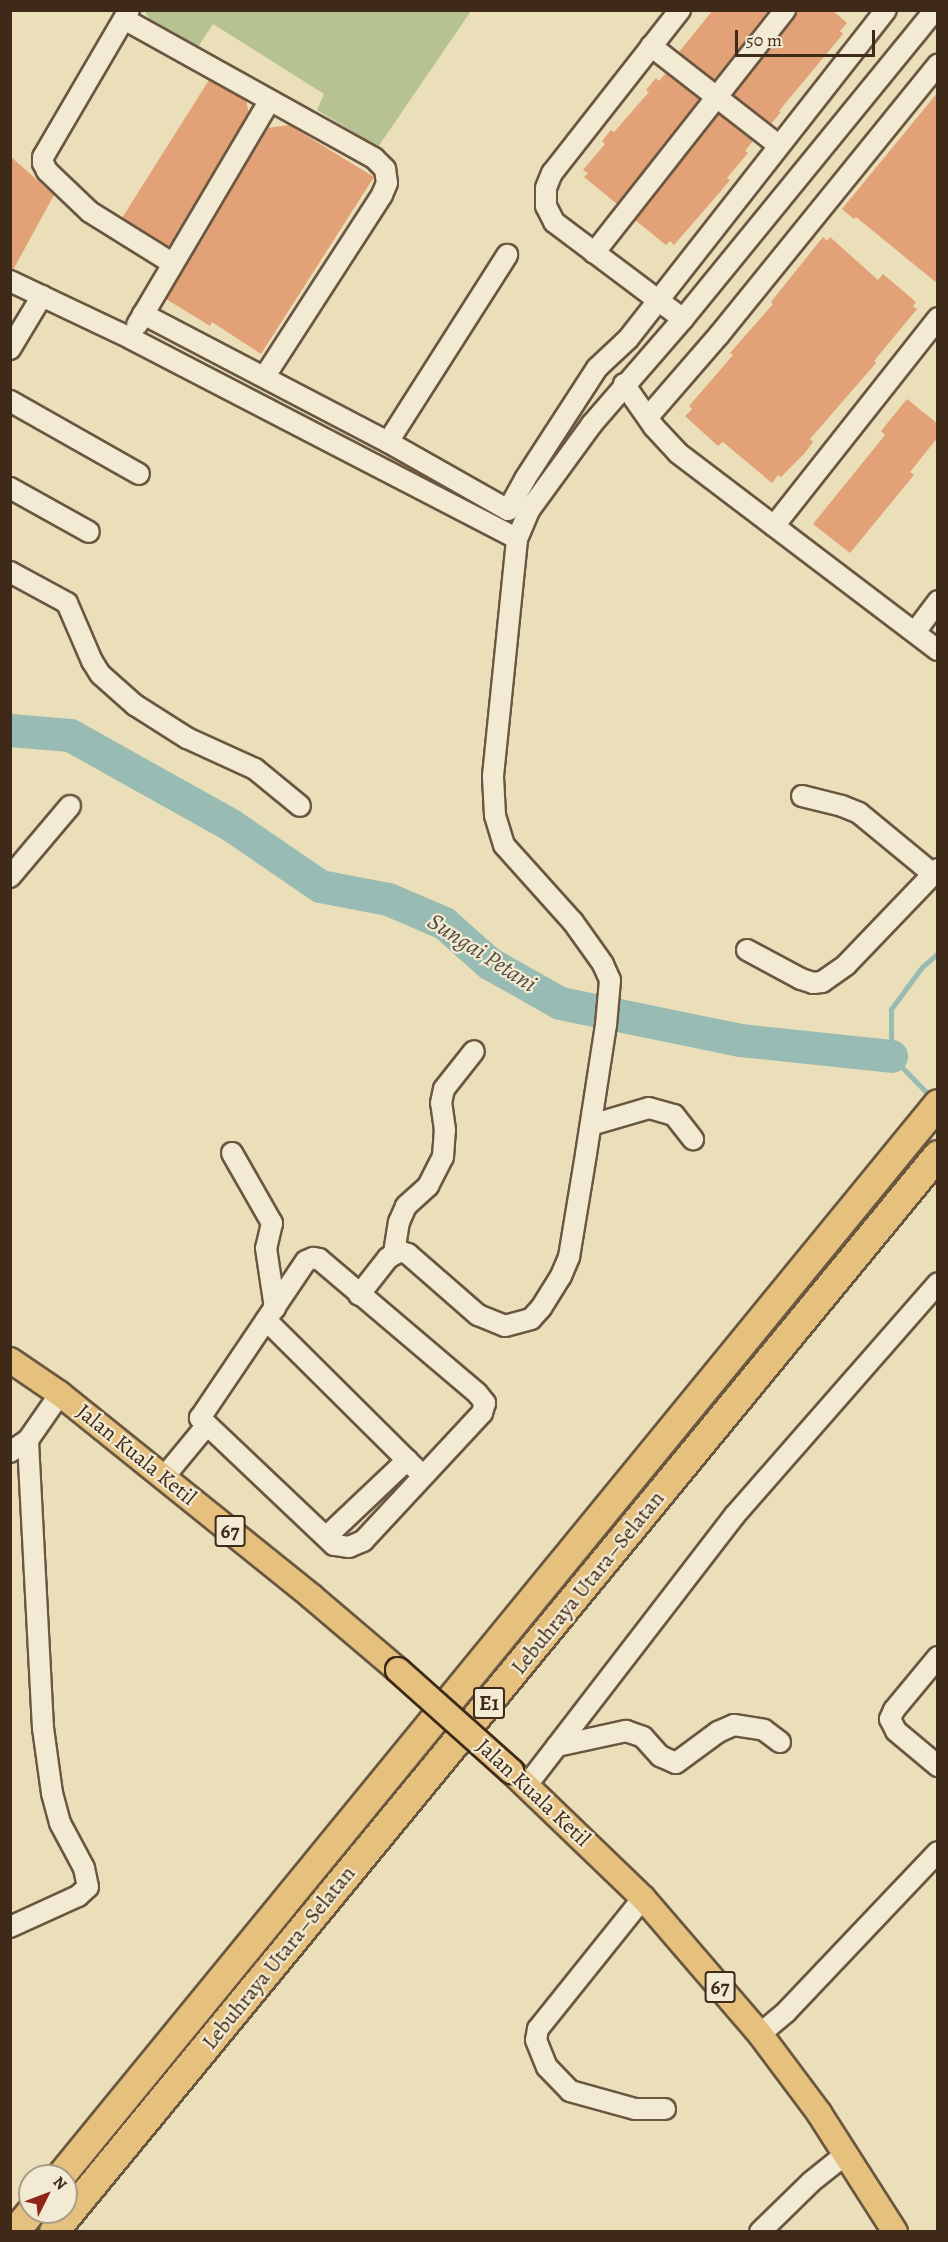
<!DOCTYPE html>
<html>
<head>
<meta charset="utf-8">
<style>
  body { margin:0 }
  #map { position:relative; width:948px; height:2242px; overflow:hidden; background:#ebdfba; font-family:Alegreya,serif }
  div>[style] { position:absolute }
  .green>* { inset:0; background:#b6c291 }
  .stream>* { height:5px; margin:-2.5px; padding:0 2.5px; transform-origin:2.5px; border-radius:2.5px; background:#98bcb3 }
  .river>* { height:33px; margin:-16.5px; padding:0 16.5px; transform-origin:16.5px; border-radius:16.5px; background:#98bcb3 }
  .building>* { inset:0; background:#e2a176 }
  .roads { filter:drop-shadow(2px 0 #6a5741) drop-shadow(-2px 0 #6a5741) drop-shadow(0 2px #6a5741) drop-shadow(0 -2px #6a5741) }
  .minor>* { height:20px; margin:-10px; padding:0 10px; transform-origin:10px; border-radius:10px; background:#f2ead2 }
  .major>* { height:24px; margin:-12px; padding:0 12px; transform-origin:12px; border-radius:12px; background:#e6c07d }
  .highway>* { height:28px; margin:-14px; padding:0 14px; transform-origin:14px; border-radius:14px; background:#e6c07d }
  .bridges { filter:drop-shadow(2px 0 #3f2a19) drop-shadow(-2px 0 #3f2a19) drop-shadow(0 2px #3f2a19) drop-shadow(0 -2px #3f2a19) }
  .major-bridge>* { height:24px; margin:-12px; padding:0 12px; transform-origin:12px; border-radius:12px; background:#e6c07d }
  span { translate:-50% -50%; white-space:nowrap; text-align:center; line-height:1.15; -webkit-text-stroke:4.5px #f2ead2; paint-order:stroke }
  .shield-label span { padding:2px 4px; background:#f2ead2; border:2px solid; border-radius:4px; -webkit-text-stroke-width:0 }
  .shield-label { font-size:21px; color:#3f2a19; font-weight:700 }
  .street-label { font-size:22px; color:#3f2a19 }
  .water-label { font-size:24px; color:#554e40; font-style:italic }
  .frame { position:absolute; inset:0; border:12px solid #3f2a19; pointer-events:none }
  .north { position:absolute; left:18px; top:2164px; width:60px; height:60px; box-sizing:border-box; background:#f2ead2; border:2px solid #aa9d88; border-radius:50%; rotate:48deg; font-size:16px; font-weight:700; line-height:24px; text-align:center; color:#3f2a19 }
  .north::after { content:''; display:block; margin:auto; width:21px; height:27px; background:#8f2418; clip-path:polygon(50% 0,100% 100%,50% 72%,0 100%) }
  .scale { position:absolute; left:735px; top:30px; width:140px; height:27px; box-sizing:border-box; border:3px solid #3f2a19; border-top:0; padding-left:8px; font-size:18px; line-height:21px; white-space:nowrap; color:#3f2a19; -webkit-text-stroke:4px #f2ead2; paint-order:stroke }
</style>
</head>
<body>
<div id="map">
  <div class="green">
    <i style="clip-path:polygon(145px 11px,471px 11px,378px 147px,317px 110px,324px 94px,213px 24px,198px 47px,152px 24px)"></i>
  </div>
  <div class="stream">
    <i style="left:932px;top:1098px;width:59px;rotate:-134.3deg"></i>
    <i style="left:891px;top:1056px;width:47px;rotate:-90deg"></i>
    <i style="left:891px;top:1009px;width:52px;rotate:-53.6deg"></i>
    <i style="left:922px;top:967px;width:21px;rotate:-41deg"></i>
  </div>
  <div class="river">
    <i style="left:10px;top:730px;width:60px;rotate:4.8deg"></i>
    <i style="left:70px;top:735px;width:184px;rotate:29.2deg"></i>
    <i style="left:231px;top:825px;width:108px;rotate:34.4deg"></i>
    <i style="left:320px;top:886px;width:69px;rotate:10.8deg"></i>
    <i style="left:388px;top:899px;width:61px;rotate:23.2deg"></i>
    <i style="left:444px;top:923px;width:60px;rotate:41.6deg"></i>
    <i style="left:489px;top:963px;width:81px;rotate:29.4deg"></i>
    <i style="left:560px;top:1003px;width:184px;rotate:11.6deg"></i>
    <i style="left:740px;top:1040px;width:152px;rotate:6deg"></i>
  </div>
  <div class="building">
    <i style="clip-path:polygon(713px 10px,769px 10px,714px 80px,679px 52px)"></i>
    <i style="clip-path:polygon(797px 10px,832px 10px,847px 23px,840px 31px,843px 34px,779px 111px,781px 112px,771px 124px,733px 95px,794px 17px)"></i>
    <i style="clip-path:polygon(666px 73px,700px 99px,617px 204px,584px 177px,588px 173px,583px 170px,605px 144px,602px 141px,611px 130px,614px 132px,649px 92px,646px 90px,656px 78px,659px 81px)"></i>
    <i style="clip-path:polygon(209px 80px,246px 100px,249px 113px,169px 247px,122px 218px)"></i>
    <i style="clip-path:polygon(938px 92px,938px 284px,856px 217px,854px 219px,842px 209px)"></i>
    <i style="clip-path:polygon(719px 114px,753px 141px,745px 151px,748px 153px,727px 178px,730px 180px,720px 192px,674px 245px,670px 241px,666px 245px,635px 220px)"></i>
    <i style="clip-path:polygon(289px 125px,374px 177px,261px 354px,212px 322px,210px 326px,166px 299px,268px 128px)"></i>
    <i style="clip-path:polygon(10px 156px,54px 195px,13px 270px,10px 269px)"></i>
    <i style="clip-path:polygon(823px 237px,827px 241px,830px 237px,878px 280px,883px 274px,916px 302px,913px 306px,917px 309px,874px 361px,876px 363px,810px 439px,813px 442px,804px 454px,781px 477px,778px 475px,772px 483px,723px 442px,718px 446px,685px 416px,692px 409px,689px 406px,733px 355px,730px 353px,773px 304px,771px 302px)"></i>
    <i style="clip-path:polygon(907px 399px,938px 424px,938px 437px,910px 472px,914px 475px,850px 553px,813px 524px,885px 435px,881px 431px)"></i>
  </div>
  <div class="roads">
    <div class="minor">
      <i style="left:129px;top:10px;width:170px;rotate:120.3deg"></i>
      <i style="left:43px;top:157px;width:6px;rotate:90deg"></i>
      <i style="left:43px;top:163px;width:9px;rotate:63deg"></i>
      <i style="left:47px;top:171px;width:59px;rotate:43.6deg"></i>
      <i style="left:90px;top:212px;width:97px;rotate:31.9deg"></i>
      <i style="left:680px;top:10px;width:207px;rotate:128.1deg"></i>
      <i style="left:552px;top:173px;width:16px;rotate:112deg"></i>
      <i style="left:546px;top:188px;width:18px;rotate:90deg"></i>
      <i style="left:546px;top:206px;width:18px;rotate:63deg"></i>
      <i style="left:554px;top:222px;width:161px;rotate:36.9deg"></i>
      <i style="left:124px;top:19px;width:286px;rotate:29.1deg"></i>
      <i style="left:374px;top:158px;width:16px;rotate:45deg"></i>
      <i style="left:385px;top:169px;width:14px;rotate:82deg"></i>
      <i style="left:387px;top:183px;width:13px;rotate:113deg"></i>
      <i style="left:382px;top:195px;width:216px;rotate:122.9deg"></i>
      <i style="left:651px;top:46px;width:161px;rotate:37.9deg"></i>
      <i style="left:594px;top:253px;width:309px;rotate:-51.8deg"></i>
      <i style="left:10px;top:281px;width:133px;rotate:25.4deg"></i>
      <i style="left:130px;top:338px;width:436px;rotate:27.4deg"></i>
      <i style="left:143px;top:314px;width:276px;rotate:27.6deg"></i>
      <i style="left:388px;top:442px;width:138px;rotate:29.5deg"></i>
      <i style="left:508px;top:510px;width:35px;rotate:-61deg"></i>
      <i style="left:525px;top:479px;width:132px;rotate:-57deg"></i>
      <i style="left:597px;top:368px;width:42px;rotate:-43.1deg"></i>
      <i style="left:628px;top:339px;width:418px;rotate:-51.9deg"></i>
      <i style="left:137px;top:325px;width:259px;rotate:-59.4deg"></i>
      <i style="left:10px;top:349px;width:62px;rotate:-58.9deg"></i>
      <i style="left:624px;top:384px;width:52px;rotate:55.1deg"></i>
      <i style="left:654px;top:427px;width:35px;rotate:47deg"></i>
      <i style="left:678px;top:453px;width:326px;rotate:37.2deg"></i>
      <i style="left:10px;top:401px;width:148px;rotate:29.5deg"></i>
      <i style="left:648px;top:417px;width:108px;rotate:-49.1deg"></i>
      <i style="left:719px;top:335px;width:348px;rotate:-51deg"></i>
      <i style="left:388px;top:442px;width:222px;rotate:-57.5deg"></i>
      <i style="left:10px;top:488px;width:90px;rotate:29.1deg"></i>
      <i style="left:774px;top:526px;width:265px;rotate:-51.7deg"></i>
      <i style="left:10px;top:572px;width:65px;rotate:28.5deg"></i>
      <i style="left:67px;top:603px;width:63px;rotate:66.7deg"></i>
      <i style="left:92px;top:661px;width:15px;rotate:58deg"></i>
      <i style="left:100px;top:674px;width:47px;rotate:41.5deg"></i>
      <i style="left:135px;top:705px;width:62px;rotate:32.4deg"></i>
      <i style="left:187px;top:738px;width:75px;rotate:24.5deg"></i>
      <i style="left:255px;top:769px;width:58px;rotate:39.4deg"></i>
      <i style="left:915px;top:632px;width:39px;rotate:-53deg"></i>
      <i style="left:802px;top:796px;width:41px;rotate:14deg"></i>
      <i style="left:842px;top:806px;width:18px;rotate:22deg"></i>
      <i style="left:859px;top:813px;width:96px;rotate:39.5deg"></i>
      <i style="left:10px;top:877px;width:93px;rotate:-49.8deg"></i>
      <i style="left:747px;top:950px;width:61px;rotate:28.2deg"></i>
      <i style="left:801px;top:979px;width:13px;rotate:18deg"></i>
      <i style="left:813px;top:983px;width:9px;rotate:-6deg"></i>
      <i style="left:822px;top:982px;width:29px;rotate:-35deg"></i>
      <i style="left:846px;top:965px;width:133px;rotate:-46.2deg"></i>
      <i style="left:591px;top:1125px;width:60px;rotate:-16.3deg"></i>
      <i style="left:649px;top:1108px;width:26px;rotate:16deg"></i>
      <i style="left:674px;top:1115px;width:31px;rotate:52deg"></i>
      <i style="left:232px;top:1153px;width:81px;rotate:60.3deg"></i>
      <i style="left:272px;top:1223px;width:26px;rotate:103deg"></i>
      <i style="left:266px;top:1248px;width:61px;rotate:81.5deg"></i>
      <i style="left:394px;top:1253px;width:31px;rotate:-81deg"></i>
      <i style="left:399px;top:1222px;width:17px;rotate:-66deg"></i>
      <i style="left:406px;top:1206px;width:30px;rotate:-42deg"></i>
      <i style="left:428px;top:1186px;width:33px;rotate:-63deg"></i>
      <i style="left:443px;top:1157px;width:27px;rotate:-86deg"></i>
      <i style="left:445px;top:1130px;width:27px;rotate:-98deg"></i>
      <i style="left:441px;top:1103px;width:14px;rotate:-78deg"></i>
      <i style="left:444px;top:1089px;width:48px;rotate:-51.7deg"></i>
      <i style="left:313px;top:1258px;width:6px;rotate:9deg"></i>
      <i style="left:319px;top:1259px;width:207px;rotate:40.3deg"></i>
      <i style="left:477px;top:1393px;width:13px;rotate:51deg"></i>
      <i style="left:485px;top:1403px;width:10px;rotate:107deg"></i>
      <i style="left:482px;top:1413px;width:175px;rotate:132.9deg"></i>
      <i style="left:363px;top:1541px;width:15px;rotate:157deg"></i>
      <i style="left:349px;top:1547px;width:15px;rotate:-172deg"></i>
      <i style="left:334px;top:1545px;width:185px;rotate:-136.5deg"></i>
      <i style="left:200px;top:1418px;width:189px;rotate:-56deg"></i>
      <i style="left:306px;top:1261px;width:8px;rotate:-23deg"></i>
      <i style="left:359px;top:1295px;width:47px;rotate:-51.9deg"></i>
      <i style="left:388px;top:1258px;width:14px;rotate:-30deg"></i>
      <i style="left:400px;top:1251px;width:9px;rotate:21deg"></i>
      <i style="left:408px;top:1254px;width:93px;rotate:41.1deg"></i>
      <i style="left:478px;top:1315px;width:29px;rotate:22deg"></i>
      <i style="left:505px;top:1326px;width:27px;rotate:-15deg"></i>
      <i style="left:531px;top:1319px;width:15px;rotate:-48deg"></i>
      <i style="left:541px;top:1308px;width:38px;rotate:-58deg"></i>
      <i style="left:561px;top:1276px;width:21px;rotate:-67deg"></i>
      <i style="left:569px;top:1257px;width:104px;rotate:-80.6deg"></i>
      <i style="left:586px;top:1154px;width:131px;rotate:-81.2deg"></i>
      <i style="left:606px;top:1025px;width:45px;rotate:-84.9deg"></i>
      <i style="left:610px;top:980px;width:17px;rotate:-114deg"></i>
      <i style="left:603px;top:964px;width:52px;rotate:-125.5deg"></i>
      <i style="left:573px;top:922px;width:103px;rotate:-131.9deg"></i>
      <i style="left:504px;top:845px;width:31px;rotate:-107deg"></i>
      <i style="left:495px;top:815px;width:39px;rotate:-93deg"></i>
      <i style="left:493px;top:776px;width:238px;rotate:-84.2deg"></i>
      <i style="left:517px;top:539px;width:33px;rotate:-67deg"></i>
      <i style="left:530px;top:509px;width:105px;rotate:-53.9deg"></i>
      <i style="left:592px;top:424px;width:139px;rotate:-49.1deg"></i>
      <i style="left:683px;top:319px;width:399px;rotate:-50.8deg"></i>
      <i style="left:266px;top:1320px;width:221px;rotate:44.8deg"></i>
      <i style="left:10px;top:1452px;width:22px;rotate:-34deg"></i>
      <i style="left:28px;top:1440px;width:56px;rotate:-55.2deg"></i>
      <i style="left:164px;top:1477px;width:67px;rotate:-50.4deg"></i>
      <i style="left:326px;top:1537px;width:112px;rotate:-43.5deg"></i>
      <i style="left:938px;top:1657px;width:69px;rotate:129.7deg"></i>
      <i style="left:894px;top:1710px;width:10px;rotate:114deg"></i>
      <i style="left:890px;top:1719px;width:13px;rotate:63deg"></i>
      <i style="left:896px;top:1731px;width:55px;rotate:39.8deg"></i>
      <i style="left:557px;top:1746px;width:71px;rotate:-12.3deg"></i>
      <i style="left:626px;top:1731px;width:18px;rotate:19deg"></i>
      <i style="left:643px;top:1737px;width:25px;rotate:48deg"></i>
      <i style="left:660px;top:1756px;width:17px;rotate:24deg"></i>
      <i style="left:676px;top:1763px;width:52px;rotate:-36.4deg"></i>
      <i style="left:718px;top:1732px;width:17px;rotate:-24deg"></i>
      <i style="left:734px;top:1725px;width:30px;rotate:9deg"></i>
      <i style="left:764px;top:1730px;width:20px;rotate:37deg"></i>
      <i style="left:527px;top:1785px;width:341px;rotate:-52.4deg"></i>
      <i style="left:735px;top:1515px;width:308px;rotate:-48.8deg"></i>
      <i style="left:643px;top:1898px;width:168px;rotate:128.7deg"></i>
      <i style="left:538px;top:2029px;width:11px;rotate:100deg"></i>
      <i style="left:536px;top:2040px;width:29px;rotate:68deg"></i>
      <i style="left:547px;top:2067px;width:33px;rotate:46deg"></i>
      <i style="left:570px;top:2091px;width:67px;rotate:15.5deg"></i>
      <i style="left:635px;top:2109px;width:30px"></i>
      <i style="left:10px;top:1927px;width:75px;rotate:-24.5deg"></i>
      <i style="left:78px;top:1896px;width:13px;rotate:-42deg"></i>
      <i style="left:88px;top:1887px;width:19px;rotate:-102deg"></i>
      <i style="left:84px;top:1868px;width:51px;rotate:-118.1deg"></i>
      <i style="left:60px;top:1823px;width:31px;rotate:-105deg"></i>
      <i style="left:52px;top:1793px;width:66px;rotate:-97.9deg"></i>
      <i style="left:43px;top:1728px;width:288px;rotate:-93deg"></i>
      <i style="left:760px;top:2034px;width:35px;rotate:-40deg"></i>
      <i style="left:787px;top:2011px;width:219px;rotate:-46.5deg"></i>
      <i style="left:760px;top:2232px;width:71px;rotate:-44.4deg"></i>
      <i style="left:811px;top:2182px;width:45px;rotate:-38.7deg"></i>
    </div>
    <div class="major">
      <i style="left:10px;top:1360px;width:60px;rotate:34.2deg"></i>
      <i style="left:60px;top:1394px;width:322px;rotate:38.8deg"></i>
      <i style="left:311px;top:1596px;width:114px;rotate:40.4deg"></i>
      <i style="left:511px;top:1771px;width:183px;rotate:43.9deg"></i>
      <i style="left:643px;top:1898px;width:179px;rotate:49.3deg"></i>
      <i style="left:760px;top:2034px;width:99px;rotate:53.2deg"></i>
      <i style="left:819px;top:2113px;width:141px;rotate:57.4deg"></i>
    </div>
    <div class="highway">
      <i style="left:61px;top:2176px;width:1385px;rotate:-50.71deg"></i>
      <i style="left:15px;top:2232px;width:26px;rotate:-51deg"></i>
      <i style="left:54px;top:2232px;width:1393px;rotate:-50.62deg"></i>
    </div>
  </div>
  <div class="bridges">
    <div class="major-bridge">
      <i style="left:398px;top:1670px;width:152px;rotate:41.8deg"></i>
    </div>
  </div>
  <div class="shield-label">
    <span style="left:230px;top:1531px">67</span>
    <span style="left:489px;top:1703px">E1</span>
    <span style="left:720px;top:1987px">67</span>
  </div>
  <div class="street-label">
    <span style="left:136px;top:1455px;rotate:39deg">Jalan Kuala Ketil</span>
    <span style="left:588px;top:1583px;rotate:-51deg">Lebuhraya Utara–Selatan</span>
    <span style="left:533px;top:1793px;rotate:43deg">Jalan Kuala Ketil</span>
    <span style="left:279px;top:1958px;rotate:-51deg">Lebuhraya Utara–Selatan</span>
  </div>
  <div class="water-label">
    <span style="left:482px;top:953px;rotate:33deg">Sungai Petani</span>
  </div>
  <div class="frame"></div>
  <div class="north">N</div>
  <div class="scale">50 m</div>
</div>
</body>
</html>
